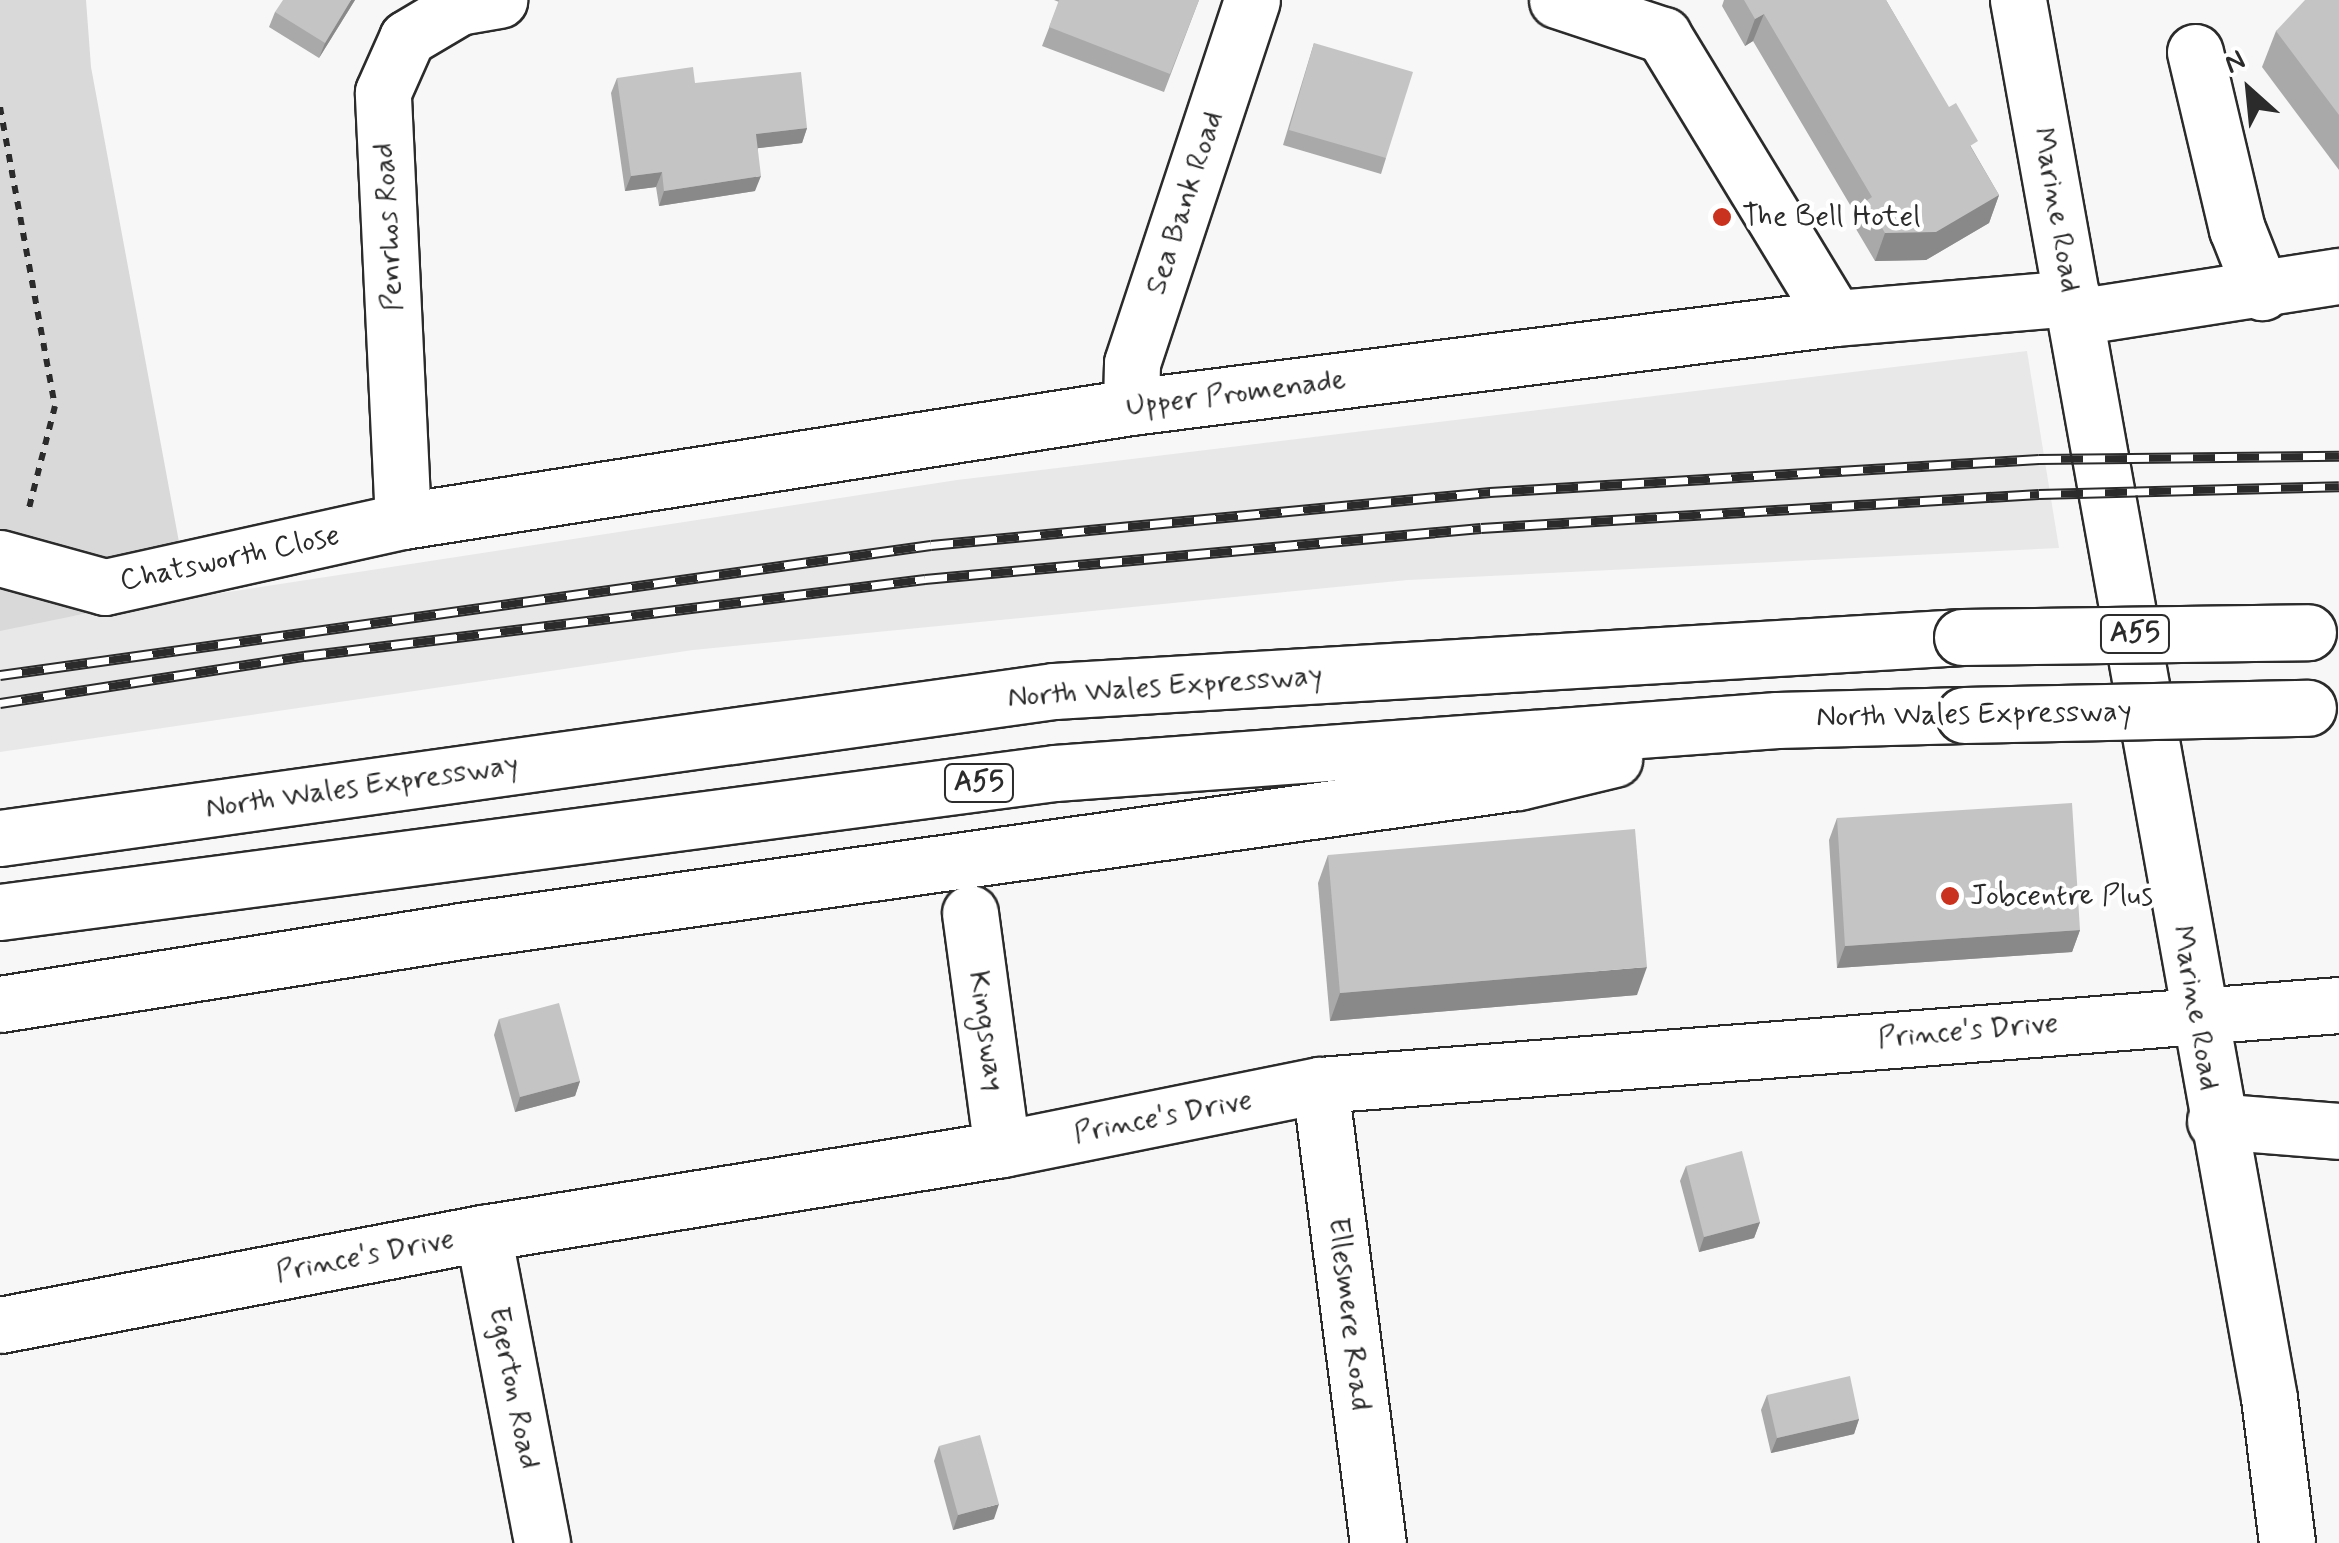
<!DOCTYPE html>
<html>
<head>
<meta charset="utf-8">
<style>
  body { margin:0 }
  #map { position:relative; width:2339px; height:1543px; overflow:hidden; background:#f7f7f7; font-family:Mynerve,sans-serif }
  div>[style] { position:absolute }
  .built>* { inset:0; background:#e8e8e8 }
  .green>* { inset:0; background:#d9d9d9 }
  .path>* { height:6px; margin-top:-3px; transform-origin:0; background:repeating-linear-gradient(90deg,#2b2b2b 0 8px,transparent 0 16px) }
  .roads { filter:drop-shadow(2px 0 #2b2b2b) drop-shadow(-2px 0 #2b2b2b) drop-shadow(0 2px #2b2b2b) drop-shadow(0 -2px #2b2b2b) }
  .minor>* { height:55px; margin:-27.5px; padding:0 27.5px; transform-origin:27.5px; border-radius:27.5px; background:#fff }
  .major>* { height:55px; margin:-27.5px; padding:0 27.5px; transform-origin:27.5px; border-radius:27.5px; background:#fff }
  .highway>* { height:55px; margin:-27.5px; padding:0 27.5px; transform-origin:27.5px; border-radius:27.5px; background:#fff }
  .rail>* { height:11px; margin-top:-5.5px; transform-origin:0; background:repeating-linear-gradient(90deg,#fff 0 22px,#2b2b2b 0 44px); box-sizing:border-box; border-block:2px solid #2b2b2b }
  .bridges { filter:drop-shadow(2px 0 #2b2b2b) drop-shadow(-2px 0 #2b2b2b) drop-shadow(0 2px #2b2b2b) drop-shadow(0 -2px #2b2b2b) }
  .highway-bridge>* { height:55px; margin:-27.5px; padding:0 27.5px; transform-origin:27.5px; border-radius:27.5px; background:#fff }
  .wall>* { inset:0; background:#a9a9a9 }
  .shaded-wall>* { inset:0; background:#898989 }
  .building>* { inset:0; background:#c4c4c4 }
  .dots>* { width:28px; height:28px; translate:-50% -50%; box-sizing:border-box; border:5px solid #fff; border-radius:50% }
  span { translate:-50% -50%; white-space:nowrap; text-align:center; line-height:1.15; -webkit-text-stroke:9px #fff; paint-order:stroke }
  .shield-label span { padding:2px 8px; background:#fff; border:2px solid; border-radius:8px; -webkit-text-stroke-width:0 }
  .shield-label { font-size:28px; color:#2b2b2b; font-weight:700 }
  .street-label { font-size:30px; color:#2b2b2b }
  .poi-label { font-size:30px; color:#2b2b2b }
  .left { translate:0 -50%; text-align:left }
  .north { position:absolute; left:2199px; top:40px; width:100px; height:100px; -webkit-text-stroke:8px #fff; paint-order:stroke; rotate:333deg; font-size:28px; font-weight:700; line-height:40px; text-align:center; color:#2b2b2b }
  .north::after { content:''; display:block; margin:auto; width:35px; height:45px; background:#2b2b2b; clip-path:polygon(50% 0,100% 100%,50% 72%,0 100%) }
</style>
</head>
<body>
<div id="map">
  <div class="built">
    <i style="clip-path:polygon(2027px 351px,2059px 548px,1408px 580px,693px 650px,0 752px,0 627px,957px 480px)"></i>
  </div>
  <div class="green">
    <i style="clip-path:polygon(0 0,86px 0,91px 67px,184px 569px,103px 610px,0 631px)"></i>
  </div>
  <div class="path">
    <i style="left:0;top:107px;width:304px;rotate:79.6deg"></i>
    <i style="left:55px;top:406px;width:109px;rotate:104.3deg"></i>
  </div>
  <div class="roads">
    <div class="minor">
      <i style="left:1557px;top:0;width:112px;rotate:18.3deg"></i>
      <i style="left:1663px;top:35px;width:331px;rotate:58.7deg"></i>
      <i style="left:2018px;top:0;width:1420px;rotate:79.82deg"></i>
      <i style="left:2269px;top:1398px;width:146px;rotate:82.9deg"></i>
      <i style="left:2195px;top:52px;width:182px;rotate:76.7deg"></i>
      <i style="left:2237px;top:229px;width:68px;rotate:68.4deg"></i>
      <i style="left:2076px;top:317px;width:266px;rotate:-8.9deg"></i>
      <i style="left:1131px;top:407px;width:44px;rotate:-88.7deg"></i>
      <i style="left:1132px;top:363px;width:382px;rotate:-71.7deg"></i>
      <i style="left:403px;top:521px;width:429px;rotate:-92.7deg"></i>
      <i style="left:383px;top:92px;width:59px;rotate:-66deg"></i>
      <i style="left:407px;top:38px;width:61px;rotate:-30.8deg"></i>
      <i style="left:459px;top:7px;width:41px;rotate:-9.9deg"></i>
      <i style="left:0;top:558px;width:109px;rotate:15.4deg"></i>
      <i style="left:105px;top:587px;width:305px;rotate:-12.5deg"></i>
      <i style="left:403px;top:521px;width:737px;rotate:-8.9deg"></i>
      <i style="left:1131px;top:407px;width:710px;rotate:-7.21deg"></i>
      <i style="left:1835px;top:318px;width:239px;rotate:-4.8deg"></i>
      <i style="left:970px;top:913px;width:238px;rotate:82.3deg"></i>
      <i style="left:1320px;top:1085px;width:462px;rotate:82.8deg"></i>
      <i style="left:2215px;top:1121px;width:124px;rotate:4.6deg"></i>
      <i style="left:483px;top:1233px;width:316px;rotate:79.2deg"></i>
    </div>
    <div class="major">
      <i style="left:0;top:1325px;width:492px;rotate:-10.8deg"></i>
      <i style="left:483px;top:1233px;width:526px;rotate:-9.19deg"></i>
      <i style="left:1002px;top:1149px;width:324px;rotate:-11.4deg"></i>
      <i style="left:1320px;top:1085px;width:1022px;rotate:-4.49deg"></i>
    </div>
    <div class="highway">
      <i style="left:0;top:838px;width:1064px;rotate:-7.94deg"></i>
      <i style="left:1054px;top:691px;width:910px;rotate:-3.4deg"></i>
      <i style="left:0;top:912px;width:1064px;rotate:-7.51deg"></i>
      <i style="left:1055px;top:773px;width:724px;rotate:-4.2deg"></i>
      <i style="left:1777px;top:720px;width:187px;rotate:-1.5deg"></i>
      <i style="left:0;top:1004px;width:466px;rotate:-9deg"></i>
      <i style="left:460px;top:931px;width:1068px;rotate:-8.02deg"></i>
      <i style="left:1518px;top:782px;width:99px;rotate:-13.5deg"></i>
    </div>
  </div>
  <div class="rail">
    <i style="left:0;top:675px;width:940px;rotate:-7.95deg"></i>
    <i style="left:931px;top:545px;width:562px;rotate:-5.42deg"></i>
    <i style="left:1490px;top:492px;width:550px;rotate:-3.44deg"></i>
    <i style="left:2039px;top:459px;width:300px;rotate:-0.6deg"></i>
    <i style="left:0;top:703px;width:308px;rotate:-8.8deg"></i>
    <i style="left:304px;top:656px;width:626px;rotate:-7.07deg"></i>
    <i style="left:925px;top:579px;width:558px;rotate:-5.24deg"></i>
    <i style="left:1481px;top:528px;width:559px;rotate:-3.49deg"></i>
    <i style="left:2039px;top:494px;width:300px;rotate:-1.5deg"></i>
  </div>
  <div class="bridges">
    <div class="highway-bridge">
      <i style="left:1962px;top:637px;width:346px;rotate:-0.8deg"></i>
      <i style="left:1964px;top:715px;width:344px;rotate:-1.2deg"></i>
    </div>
  </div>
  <div class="wall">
    <i style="clip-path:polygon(355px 0,319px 58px,269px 27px,275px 12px)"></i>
    <i style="clip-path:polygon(1054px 0,1199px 0,1164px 92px,1042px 46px,1059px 2px)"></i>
    <i style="clip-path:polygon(1724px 0,1886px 0,1999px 195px,1989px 223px,1926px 260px,1875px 261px,1856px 229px,1859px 220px,1753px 41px,1745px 46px,1722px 6px)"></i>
    <i style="clip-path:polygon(2339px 0,2339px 170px,2262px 67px,2276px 31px)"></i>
    <i style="clip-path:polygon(1314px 43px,1386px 158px,1381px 174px,1283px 145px)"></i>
    <i style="clip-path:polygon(617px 78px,695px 83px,807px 128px,802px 143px,758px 148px,755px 191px,659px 206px,656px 187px,625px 191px,611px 93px)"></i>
    <i style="clip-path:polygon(1837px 818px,2080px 930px,2072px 952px,1837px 968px,1829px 840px)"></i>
    <i style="clip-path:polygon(1328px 855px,1637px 995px,1330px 1021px,1318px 883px)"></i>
    <i style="clip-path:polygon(499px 1019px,580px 1081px,575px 1096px,515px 1112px,494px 1035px)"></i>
    <i style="clip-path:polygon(1686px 1166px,1760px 1222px,1754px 1238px,1699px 1252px,1680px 1181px)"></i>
    <i style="clip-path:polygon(1767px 1395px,1859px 1419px,1854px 1434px,1771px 1453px,1761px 1410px)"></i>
    <i style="clip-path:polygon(939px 1446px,994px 1519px,953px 1530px,934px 1461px)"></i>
  </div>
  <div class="shaded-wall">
    <i style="clip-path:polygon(351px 0,355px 0,319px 58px,325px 43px)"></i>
    <i style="clip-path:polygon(1764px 14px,1753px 41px,1745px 46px,1755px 19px)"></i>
    <i style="clip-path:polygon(807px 128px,802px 143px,751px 149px,756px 134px)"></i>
    <i style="clip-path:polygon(662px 172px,656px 187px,625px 191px,631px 176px)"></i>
    <i style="clip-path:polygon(761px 176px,755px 191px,659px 206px,664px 191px)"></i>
    <i style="clip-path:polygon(1999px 195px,1989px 223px,1926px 260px,1875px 261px,1885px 233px)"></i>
    <i style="clip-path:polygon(2080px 930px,2072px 952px,1837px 968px,1845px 946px)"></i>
    <i style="clip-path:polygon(1647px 967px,1637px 995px,1330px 1021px,1340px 993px)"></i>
    <i style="clip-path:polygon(580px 1081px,575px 1096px,515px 1112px,520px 1097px)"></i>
    <i style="clip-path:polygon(1760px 1222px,1754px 1238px,1699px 1252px,1704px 1237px)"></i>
    <i style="clip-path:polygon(1859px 1419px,1854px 1434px,1771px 1453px,1777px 1438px)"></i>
    <i style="clip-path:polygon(999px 1504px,994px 1519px,953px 1530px,958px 1515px)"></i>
  </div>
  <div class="building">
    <i style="clip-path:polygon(283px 0,351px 0,325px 43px,275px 12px)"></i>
    <i style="clip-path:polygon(1059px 0,1199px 0,1170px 74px,1049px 27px)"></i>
    <i style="clip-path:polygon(1744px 0,1886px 0,1949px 107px,1956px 103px,1978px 141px,1970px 146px,1999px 195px,1936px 232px,1885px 233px,1866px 201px,1872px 197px,1764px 14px,1755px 19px)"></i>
    <i style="clip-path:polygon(2305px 0,2339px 0,2339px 115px,2276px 31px)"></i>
    <i style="clip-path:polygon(1314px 43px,1413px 72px,1386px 158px,1289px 130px)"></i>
    <i style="clip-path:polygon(693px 67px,695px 83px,801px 72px,807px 128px,756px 134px,761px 176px,664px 191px,662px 172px,631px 176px,617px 78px)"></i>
    <i style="clip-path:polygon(2072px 803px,2080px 930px,1845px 946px,1837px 818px)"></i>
    <i style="clip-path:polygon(1635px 829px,1647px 967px,1340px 993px,1328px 855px)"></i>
    <i style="clip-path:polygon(559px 1003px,580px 1081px,520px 1097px,499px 1019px)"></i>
    <i style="clip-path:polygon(1742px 1151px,1760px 1222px,1704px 1237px,1686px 1166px)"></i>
    <i style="clip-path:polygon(1850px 1376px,1859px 1419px,1777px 1438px,1767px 1395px)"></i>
    <i style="clip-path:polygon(980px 1435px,999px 1504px,958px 1515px,939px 1446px)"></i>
  </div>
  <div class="dots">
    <i style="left:1722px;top:217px;background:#c8321e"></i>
    <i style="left:1950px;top:896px;background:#c8321e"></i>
  </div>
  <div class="shield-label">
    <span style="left:2135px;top:634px">A55</span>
    <span style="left:979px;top:783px">A55</span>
  </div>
  <div class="street-label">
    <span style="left:1185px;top:203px;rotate:-72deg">Sea Bank Road</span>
    <span style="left:2056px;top:210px;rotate:80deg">Marine Road</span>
    <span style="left:389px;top:227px;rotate:-93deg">Penrhos Road</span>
    <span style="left:1236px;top:394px;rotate:-7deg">Upper Promenade</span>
    <span style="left:230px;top:559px;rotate:-12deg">Chatsworth Close</span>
    <span style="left:1165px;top:687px;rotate:-4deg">North Wales Expressway</span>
    <span style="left:1974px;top:715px;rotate:-1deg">North Wales Expressway</span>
    <span style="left:362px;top:787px;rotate:-8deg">North Wales Expressway</span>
    <span style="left:2195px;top:1008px;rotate:80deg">Marine Road</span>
    <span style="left:986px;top:1031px;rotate:82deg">Kingsway</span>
    <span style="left:1968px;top:1031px;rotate:-5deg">Prince's Drive</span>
    <span style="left:1163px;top:1117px;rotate:-11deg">Prince's Drive</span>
    <span style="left:365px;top:1256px;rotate:-11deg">Prince's Drive</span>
    <span style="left:1349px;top:1314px;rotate:83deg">Ellesmere Road</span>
    <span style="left:513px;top:1388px;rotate:79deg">Egerton Road</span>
  </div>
  <div class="poi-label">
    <span class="left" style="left:1742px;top:217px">The Bell Hotel</span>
    <span class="left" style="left:1970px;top:896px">Jobcentre Plus</span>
  </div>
  <div class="north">N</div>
</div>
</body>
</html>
